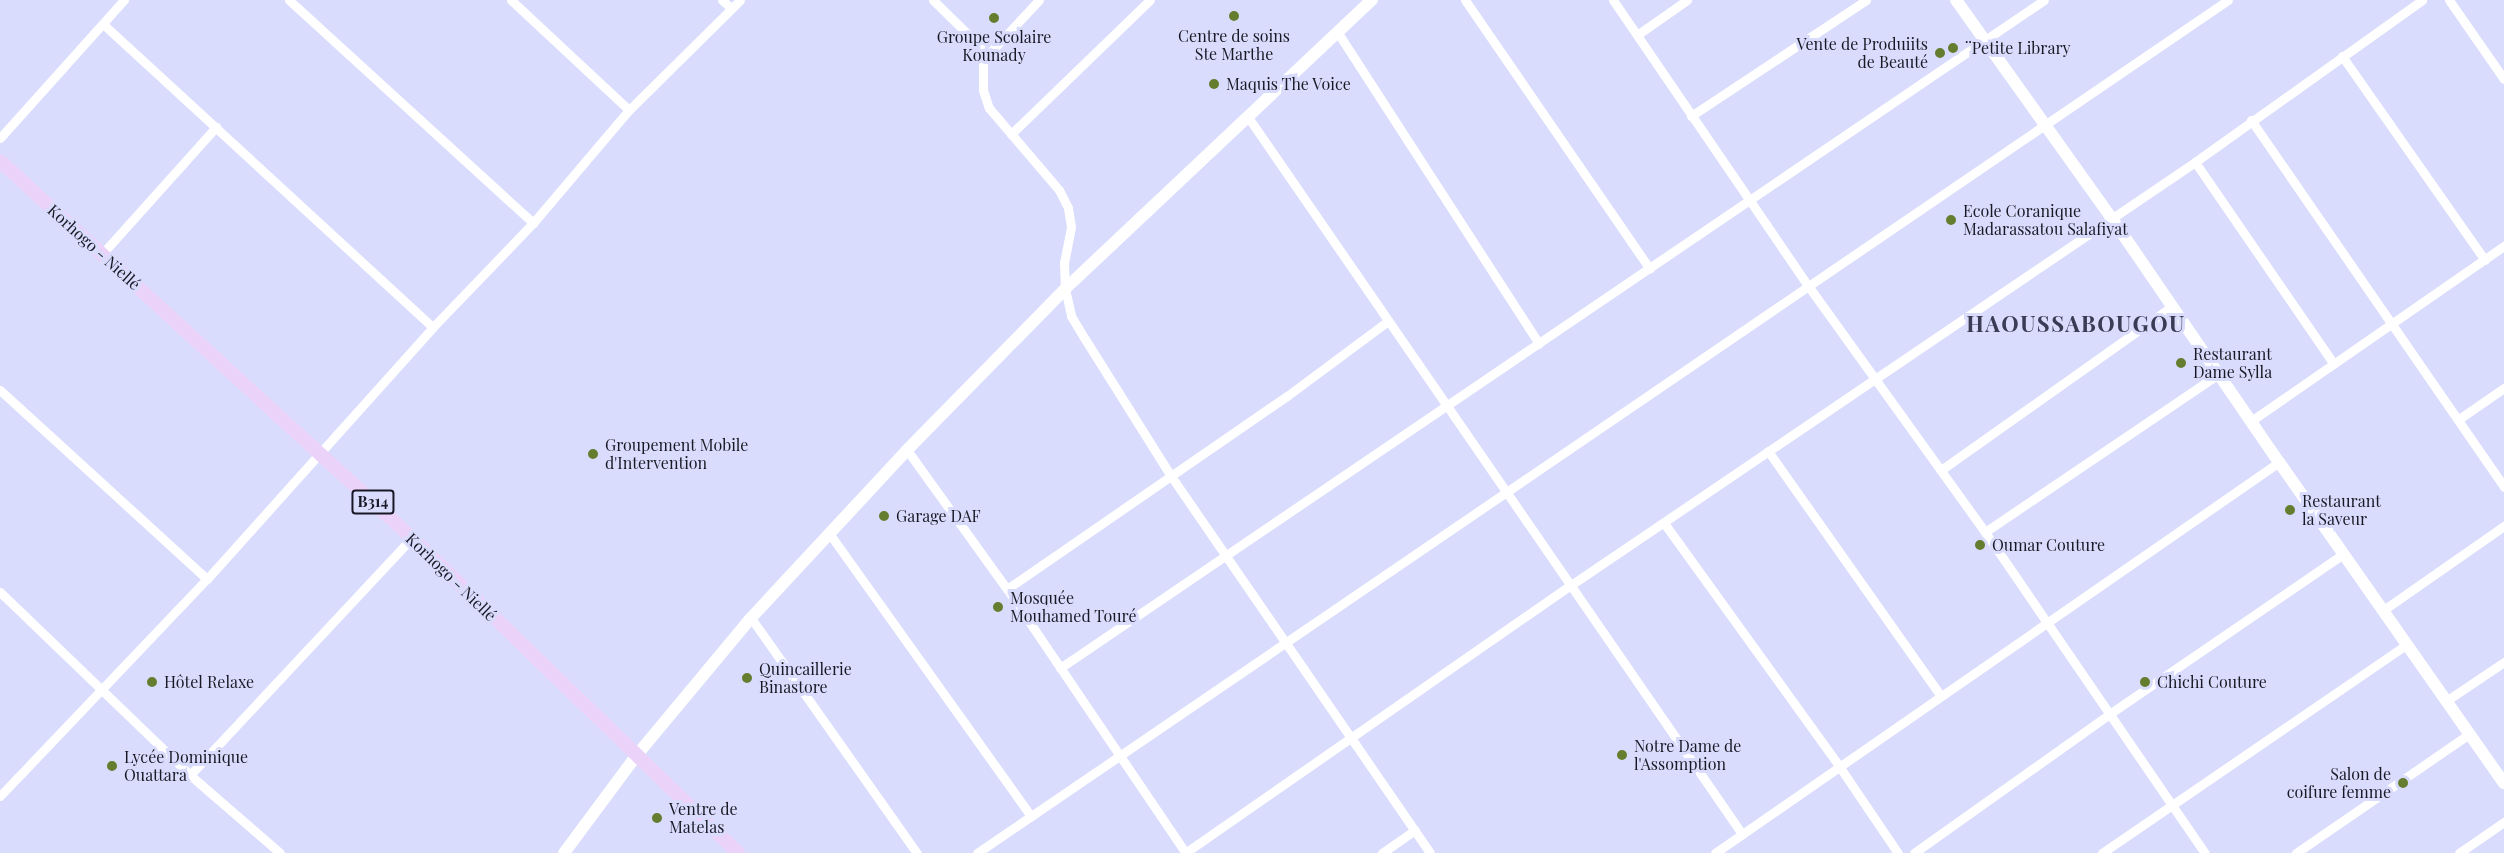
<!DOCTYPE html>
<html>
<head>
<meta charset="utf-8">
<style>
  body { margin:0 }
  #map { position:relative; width:2504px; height:853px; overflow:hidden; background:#d9dcfc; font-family:"Playfair Display",serif }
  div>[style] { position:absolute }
  .street>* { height:9px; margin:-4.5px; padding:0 4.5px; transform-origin:4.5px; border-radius:4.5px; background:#fff }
  .secondary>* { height:12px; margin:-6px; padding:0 6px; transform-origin:6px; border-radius:6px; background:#fff }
  .primary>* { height:14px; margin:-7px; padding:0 7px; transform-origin:7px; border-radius:7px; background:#ebd2f8 }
  .dots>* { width:16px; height:16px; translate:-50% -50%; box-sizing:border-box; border:3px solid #d9dcfc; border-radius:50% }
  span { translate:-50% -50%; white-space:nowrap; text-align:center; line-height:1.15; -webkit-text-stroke:6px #d9dcfc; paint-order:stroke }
  .shield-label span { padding:2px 4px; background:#d9dcfc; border:2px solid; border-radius:4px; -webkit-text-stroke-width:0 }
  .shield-label { font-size:15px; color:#191925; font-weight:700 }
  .poi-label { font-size:16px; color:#191925 }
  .right { translate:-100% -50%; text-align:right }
  .left { translate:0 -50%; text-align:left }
  .street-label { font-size:16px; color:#191925 }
  .district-label { font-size:22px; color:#3a3b54; font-weight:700; letter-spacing:1.5px }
</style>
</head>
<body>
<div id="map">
  <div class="street">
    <i style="left:289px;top:0;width:331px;rotate:42.4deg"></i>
    <i style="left:511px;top:0;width:161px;rotate:43deg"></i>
    <i style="left:722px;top:0;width:12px;rotate:42deg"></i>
    <i style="left:933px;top:0;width:66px;rotate:44.4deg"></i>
    <i style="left:980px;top:46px;width:14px;rotate:78deg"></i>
    <i style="left:983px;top:60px;width:30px;rotate:90deg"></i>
    <i style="left:983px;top:90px;width:19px;rotate:72deg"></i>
    <i style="left:989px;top:108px;width:108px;rotate:49.5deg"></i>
    <i style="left:1059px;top:190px;width:20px;rotate:63deg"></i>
    <i style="left:1068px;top:208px;width:19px;rotate:81deg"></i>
    <i style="left:1071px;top:227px;width:36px;rotate:101deg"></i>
    <i style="left:1064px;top:262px;width:27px;rotate:88deg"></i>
    <i style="left:1065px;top:289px;width:28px;rotate:77deg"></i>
    <i style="left:1071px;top:316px;width:27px;rotate:59deg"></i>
    <i style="left:1085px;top:339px;width:162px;rotate:57.9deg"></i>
    <i style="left:1171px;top:476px;width:457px;rotate:55.5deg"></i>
    <i style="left:1465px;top:0;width:326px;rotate:55.5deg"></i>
    <i style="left:1613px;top:0;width:348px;rotate:55.7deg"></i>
    <i style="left:1809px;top:287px;width:302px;rotate:54.3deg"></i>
    <i style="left:1985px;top:532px;width:389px;rotate:55.6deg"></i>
    <i style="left:2449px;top:0;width:96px;rotate:55.2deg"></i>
    <i style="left:103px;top:24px;width:448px;rotate:42.6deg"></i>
    <i style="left:1338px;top:33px;width:370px;rotate:57.1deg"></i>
    <i style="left:1637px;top:35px;width:61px;rotate:-35deg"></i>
    <i style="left:2342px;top:56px;width:249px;rotate:55deg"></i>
    <i style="left:983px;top:60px;width:82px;rotate:-47deg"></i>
    <i style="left:1691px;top:116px;width:210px;rotate:-33.5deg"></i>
    <i style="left:1248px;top:117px;width:871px;rotate:55.43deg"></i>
    <i style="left:2251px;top:120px;width:446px;rotate:55.4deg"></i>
    <i style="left:1011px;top:134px;width:193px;rotate:-44deg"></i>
    <i style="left:0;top:138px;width:186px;rotate:-48.1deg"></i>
    <i style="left:2195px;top:162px;width:245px;rotate:55.5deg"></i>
    <i style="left:102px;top:254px;width:171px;rotate:-48.1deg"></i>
    <i style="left:0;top:390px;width:280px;rotate:42.4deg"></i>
    <i style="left:2459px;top:419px;width:55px;rotate:-34.6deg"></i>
    <i style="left:2251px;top:421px;width:308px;rotate:-34.7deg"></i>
    <i style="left:907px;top:450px;width:171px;rotate:54.3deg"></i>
    <i style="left:1007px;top:589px;width:319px;rotate:55.9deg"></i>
    <i style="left:1768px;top:451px;width:300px;rotate:54.8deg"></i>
    <i style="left:1941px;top:470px;width:282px;rotate:-35.3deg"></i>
    <i style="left:1664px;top:523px;width:299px;rotate:54.2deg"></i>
    <i style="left:1839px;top:766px;width:105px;rotate:55.9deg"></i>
    <i style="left:1985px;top:532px;width:282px;rotate:-34.1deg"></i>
    <i style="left:829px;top:533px;width:348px;rotate:54.5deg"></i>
    <i style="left:1007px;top:589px;width:340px;rotate:-34.6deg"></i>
    <i style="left:1287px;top:396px;width:126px;rotate:-36.6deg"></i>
    <i style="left:0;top:592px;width:264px;rotate:43.9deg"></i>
    <i style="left:190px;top:775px;width:119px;rotate:40.9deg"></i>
    <i style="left:2382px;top:611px;width:149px;rotate:-34.9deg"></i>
    <i style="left:751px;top:618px;width:288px;rotate:54.8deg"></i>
    <i style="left:1060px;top:668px;width:1189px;rotate:-34.17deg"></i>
    <i style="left:2446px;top:701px;width:70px;rotate:-33.9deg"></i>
    <i style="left:190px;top:775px;width:325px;rotate:-46.9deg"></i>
    <i style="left:0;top:796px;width:300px;rotate:-46.4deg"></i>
    <i style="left:207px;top:579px;width:338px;rotate:-48.1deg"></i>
    <i style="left:433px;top:327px;width:144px;rotate:-46.1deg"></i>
    <i style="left:533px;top:223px;width:148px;rotate:-49.7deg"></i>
    <i style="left:629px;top:110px;width:156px;rotate:-44.7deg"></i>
    <i style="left:977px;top:853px;width:1514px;rotate:-34.29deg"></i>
    <i style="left:1185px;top:853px;width:470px;rotate:-34.8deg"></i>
    <i style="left:1571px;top:585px;width:754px;rotate:-34.13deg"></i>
    <i style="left:2195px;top:162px;width:279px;rotate:-35.5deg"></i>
    <i style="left:1382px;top:853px;width:40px;rotate:-34.9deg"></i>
    <i style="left:1715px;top:853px;width:686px;rotate:-34.73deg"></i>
    <i style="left:1914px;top:853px;width:238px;rotate:-35.4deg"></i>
    <i style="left:2108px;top:715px;width:285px;rotate:-34.4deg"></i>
    <i style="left:2102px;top:853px;width:368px;rotate:-34.4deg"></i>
    <i style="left:2296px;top:853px;width:210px;rotate:-34.5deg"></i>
    <i style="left:2459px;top:853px;width:55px;rotate:-34.6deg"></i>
  </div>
  <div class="secondary">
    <i style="left:1956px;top:0;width:267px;rotate:54.5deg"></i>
    <i style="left:2111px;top:217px;width:297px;rotate:55.6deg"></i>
    <i style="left:2279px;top:462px;width:392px;rotate:55deg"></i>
    <i style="left:564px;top:853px;width:121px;rotate:-53.4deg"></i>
    <i style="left:636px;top:756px;width:180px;rotate:-50.2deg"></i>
    <i style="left:751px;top:618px;width:229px;rotate:-47.1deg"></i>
    <i style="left:907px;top:450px;width:226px;rotate:-45.5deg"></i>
    <i style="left:1065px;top:289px;width:422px;rotate:-43.3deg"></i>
  </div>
  <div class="primary">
    <i style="left:0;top:161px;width:558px;rotate:42.46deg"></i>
    <i style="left:412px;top:538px;width:453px;rotate:44deg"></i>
  </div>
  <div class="dots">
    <i style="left:1234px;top:16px;background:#657d2f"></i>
    <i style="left:994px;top:18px;background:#657d2f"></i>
    <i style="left:1953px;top:48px;background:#657d2f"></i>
    <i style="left:1940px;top:53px;background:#657d2f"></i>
    <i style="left:1214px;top:84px;background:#657d2f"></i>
    <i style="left:1951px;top:220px;background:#657d2f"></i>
    <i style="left:2181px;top:363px;background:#657d2f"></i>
    <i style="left:593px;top:454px;background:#657d2f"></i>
    <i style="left:2290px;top:510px;background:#657d2f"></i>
    <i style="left:884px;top:516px;background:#657d2f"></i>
    <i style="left:1980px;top:545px;background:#657d2f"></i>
    <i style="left:998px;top:607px;background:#657d2f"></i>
    <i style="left:747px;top:678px;background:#657d2f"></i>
    <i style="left:152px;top:682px;background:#657d2f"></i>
    <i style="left:2145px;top:682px;background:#657d2f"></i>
    <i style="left:1622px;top:755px;background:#657d2f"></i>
    <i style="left:112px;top:766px;background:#657d2f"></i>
    <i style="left:2403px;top:783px;background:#657d2f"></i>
    <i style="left:657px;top:818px;background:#657d2f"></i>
  </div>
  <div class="shield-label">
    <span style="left:373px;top:502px">B314</span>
  </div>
  <div class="poi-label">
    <span style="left:1234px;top:45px">Centre de soins<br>Ste Marthe</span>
    <span style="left:994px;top:46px">Groupe Scolaire<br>Kounady</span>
    <span class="right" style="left:1928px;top:53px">Vente de Produiits<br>de Beauté</span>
    <span class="left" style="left:1965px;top:48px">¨Petite Library</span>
    <span class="left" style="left:1226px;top:84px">Maquis The Voice</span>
    <span class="left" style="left:1963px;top:220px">Ecole Coranique<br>Madarassatou Salafiyat</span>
    <span class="left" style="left:2193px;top:363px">Restaurant<br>Dame Sylla</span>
    <span class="left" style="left:605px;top:454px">Groupement Mobile<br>d'Intervention</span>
    <span class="left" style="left:2302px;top:510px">Restaurant<br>la Saveur</span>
    <span class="left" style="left:896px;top:516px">Garage DAF</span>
    <span class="left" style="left:1992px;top:545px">Oumar Couture</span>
    <span class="left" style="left:1010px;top:607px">Mosquée<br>Mouhamed Touré</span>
    <span class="left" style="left:759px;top:678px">Quincaillerie<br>Binastore</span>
    <span class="left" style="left:164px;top:682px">Hôtel Relaxe</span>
    <span class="left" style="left:2157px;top:682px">Chichi Couture</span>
    <span class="left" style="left:1634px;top:755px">Notre Dame de<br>l'Assomption</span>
    <span class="left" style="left:124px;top:766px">Lycée Dominique<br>Ouattara</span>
    <span class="right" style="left:2391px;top:783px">Salon de<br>coifure femme</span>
    <span class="left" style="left:669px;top:818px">Ventre de<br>Matelas</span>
  </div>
  <div class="street-label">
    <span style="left:94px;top:247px;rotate:42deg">Korhogo - Niellé</span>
    <span style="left:451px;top:577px;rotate:44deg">Korhogo - Niellé</span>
  </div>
  <div class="district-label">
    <span style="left:2076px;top:324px">HAOUSSABOUGOU</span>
  </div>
</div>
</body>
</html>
